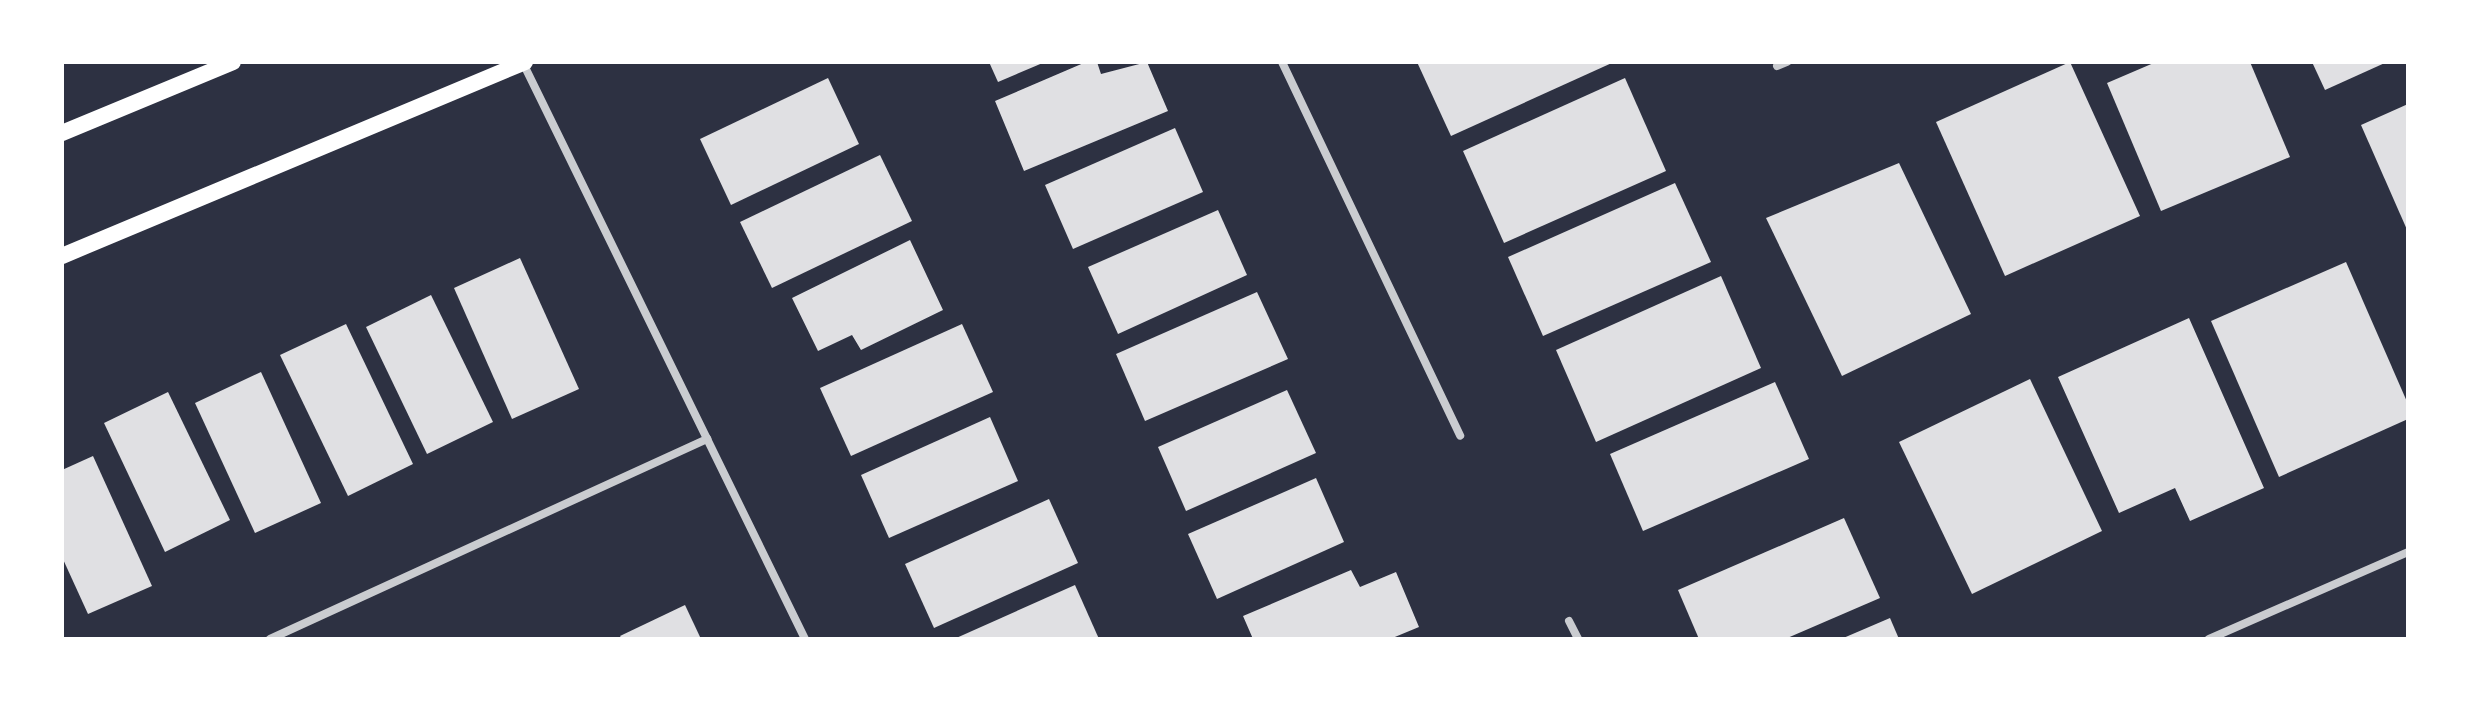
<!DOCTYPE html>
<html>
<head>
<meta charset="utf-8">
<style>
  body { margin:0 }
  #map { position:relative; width:2470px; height:701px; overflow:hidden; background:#2d3142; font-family:"Golos Text",sans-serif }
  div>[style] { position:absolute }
  .building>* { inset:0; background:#e0e0e3 }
  .minor>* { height:8px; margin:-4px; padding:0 4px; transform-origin:4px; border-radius:4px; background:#caccd0 }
  .secondary>* { height:16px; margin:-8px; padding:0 8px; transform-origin:8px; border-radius:8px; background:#fff }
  span { translate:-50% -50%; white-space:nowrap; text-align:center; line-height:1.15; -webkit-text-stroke:8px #fff; paint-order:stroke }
  .frame { position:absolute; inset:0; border:64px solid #fff; pointer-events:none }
</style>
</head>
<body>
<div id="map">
  <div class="building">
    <i style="clip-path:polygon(989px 62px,1045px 62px,998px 82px)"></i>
    <i style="clip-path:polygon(1086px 62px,1097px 62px,1101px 74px,1147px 62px,1168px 111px,1024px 171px,995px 101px)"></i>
    <i style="clip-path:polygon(1417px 62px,1614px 62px,1451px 136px)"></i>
    <i style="clip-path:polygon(2070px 62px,2140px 216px,2005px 276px,1936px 122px)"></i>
    <i style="clip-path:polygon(2156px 62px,2250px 62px,2290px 157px,2161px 211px,2107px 83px)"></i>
    <i style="clip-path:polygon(2312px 62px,2387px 62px,2325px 90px)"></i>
    <i style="clip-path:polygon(828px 78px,859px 144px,731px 205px,700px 139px)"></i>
    <i style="clip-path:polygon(1625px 78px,1666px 171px,1504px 243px,1463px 151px)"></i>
    <i style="clip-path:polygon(2408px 104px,2408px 232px,2361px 125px)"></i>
    <i style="clip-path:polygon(1175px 128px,1203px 192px,1073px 249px,1045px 185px)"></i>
    <i style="clip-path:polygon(880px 155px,912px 221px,772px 288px,740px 222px)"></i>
    <i style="clip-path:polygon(1899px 163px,1971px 314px,1842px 376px,1766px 218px)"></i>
    <i style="clip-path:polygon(1675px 183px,1711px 262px,1543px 336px,1508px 257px)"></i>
    <i style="clip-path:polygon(1218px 210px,1247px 275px,1118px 334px,1088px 267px)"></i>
    <i style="clip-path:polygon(910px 240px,943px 310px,861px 350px,852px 335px,818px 351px,792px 298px)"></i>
    <i style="clip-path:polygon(520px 258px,579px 389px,512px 419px,454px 288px)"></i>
    <i style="clip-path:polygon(2346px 262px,2408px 404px,2408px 419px,2279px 477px,2211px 321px)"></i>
    <i style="clip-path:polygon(1721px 276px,1761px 368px,1596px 442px,1556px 350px)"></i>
    <i style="clip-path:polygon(1257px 292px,1288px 359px,1145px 421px,1116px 354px)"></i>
    <i style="clip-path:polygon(431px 295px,493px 422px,427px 454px,366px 327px)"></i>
    <i style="clip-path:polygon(2189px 318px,2264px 488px,2190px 521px,2175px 488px,2119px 513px,2058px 377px)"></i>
    <i style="clip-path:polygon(346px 324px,413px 464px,348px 496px,280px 355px)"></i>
    <i style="clip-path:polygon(962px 324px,993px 392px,851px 456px,820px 388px)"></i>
    <i style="clip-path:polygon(261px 372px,321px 503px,255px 533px,195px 403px)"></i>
    <i style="clip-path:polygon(2030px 379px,2102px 531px,1972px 594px,1899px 442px)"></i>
    <i style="clip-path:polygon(1775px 382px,1809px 459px,1643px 531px,1610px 454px)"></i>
    <i style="clip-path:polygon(1287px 390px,1316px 453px,1186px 511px,1158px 447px)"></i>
    <i style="clip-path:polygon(168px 392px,230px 520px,165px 552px,104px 423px)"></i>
    <i style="clip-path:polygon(990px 417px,1018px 481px,889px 538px,861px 475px)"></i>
    <i style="clip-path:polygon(93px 456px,152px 586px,88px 614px,62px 557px,62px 470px)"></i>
    <i style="clip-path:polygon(1316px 478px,1344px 542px,1217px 599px,1188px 534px)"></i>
    <i style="clip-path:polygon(1049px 499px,1078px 563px,934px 628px,905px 564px)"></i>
    <i style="clip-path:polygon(1844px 518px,1880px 598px,1785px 639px,1699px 639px,1678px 590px)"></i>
    <i style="clip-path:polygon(1351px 570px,1360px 587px,1396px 572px,1419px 627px,1390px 639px,1253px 639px,1243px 616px)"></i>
    <i style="clip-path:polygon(1075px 585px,1099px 639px,954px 639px)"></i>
    <i style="clip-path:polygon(685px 605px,701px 639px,622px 639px,620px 636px)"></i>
    <i style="clip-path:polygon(1890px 618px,1899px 639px,1841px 639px)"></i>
  </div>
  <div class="minor">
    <i style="left:1282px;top:62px;width:414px;rotate:64.5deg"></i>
    <i style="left:523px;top:63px;width:641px;rotate:63.91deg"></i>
    <i style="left:1777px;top:66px;width:11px;rotate:-22deg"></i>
    <i style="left:1569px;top:621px;width:20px;rotate:63deg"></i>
    <i style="left:270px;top:639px;width:481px;rotate:-24.6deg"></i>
    <i style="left:2209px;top:639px;width:217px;rotate:-23.6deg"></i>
  </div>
  <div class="secondary">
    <i style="left:62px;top:133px;width:185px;rotate:-22.5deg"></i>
    <i style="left:62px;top:256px;width:502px;rotate:-22.73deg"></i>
  </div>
  <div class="frame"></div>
</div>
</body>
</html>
